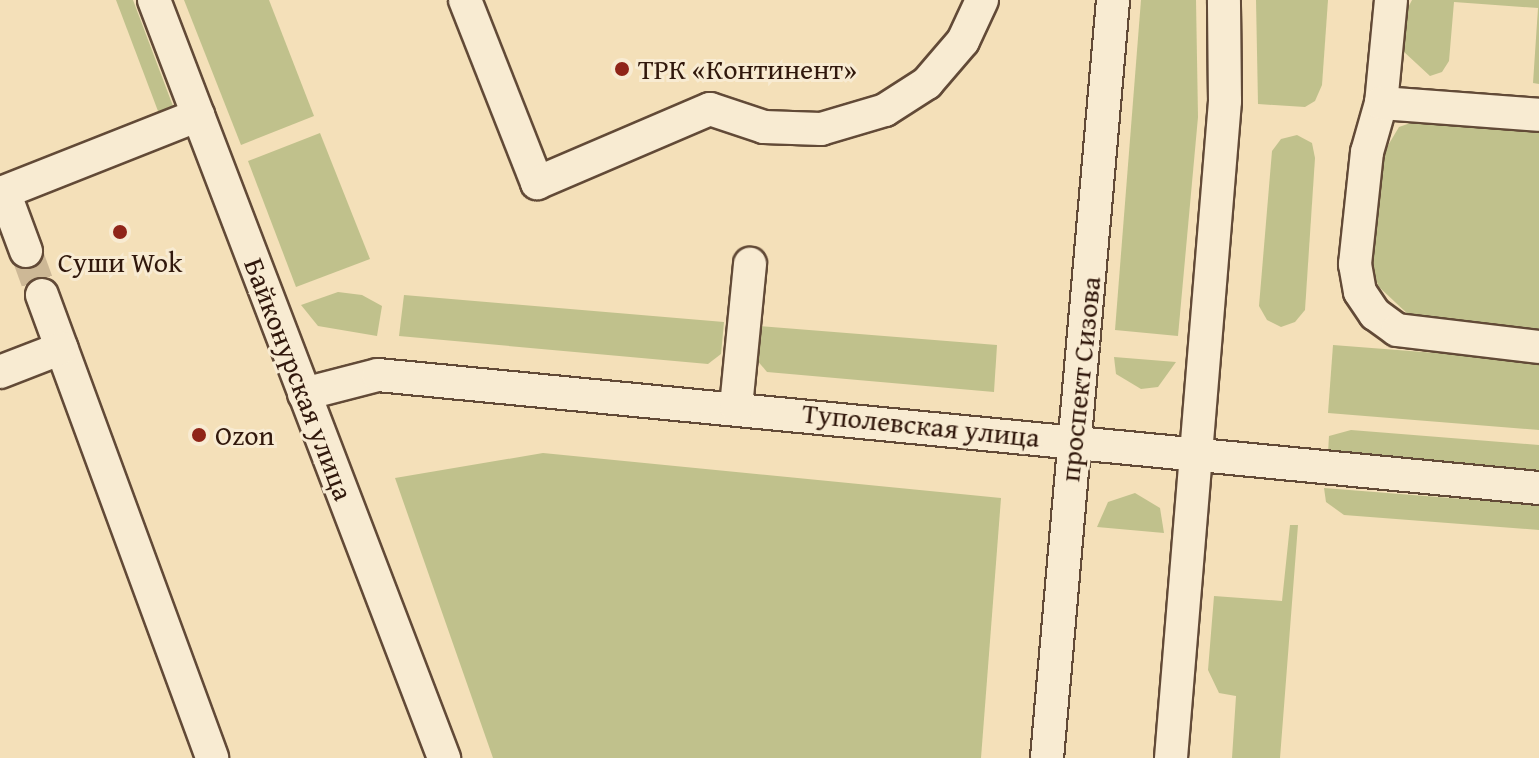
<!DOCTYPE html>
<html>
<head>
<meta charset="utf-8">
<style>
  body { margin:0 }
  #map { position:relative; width:1539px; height:758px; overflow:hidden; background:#f4e0b9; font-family:"Gentium Book Plus",serif }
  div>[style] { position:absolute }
  .green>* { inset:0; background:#c0c18c }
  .minor-tunnel>* { height:32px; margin-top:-16px; transform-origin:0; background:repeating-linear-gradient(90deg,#cdb896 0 32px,transparent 0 48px) }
  .roads { filter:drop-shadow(2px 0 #624a37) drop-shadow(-2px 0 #624a37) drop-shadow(0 2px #624a37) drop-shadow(0 -2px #624a37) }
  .minor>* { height:32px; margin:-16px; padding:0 16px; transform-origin:16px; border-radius:16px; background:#f8ebd2 }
  .dots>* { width:22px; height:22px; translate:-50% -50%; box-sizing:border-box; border:4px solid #f8ebd2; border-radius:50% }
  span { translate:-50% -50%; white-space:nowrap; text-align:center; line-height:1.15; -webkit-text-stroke:6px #f8ebd2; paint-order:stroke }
  .poi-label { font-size:28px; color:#31180c }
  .left { translate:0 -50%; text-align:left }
  .street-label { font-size:28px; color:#31180c }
</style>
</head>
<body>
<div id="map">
  <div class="green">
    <i style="clip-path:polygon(116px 0,133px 0,176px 114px,161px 119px)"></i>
    <i style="clip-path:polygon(184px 0,269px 0,314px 116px,241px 145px)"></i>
    <i style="clip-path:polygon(1141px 0,1196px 0,1198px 117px,1178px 336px,1115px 330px)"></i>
    <i style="clip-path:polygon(1256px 0,1328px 0,1322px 85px,1315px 101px,1305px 107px,1258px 104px)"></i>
    <i style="clip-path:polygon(1412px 0,1539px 0,1539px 84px,1533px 83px,1538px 8px,1454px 2px,1449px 61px,1442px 72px,1430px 76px,1403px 51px,1397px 29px)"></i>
    <i style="clip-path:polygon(1416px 121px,1539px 129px,1539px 334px,1411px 317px,1379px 287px,1370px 266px,1381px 157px,1399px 127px)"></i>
    <i style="clip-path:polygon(320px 133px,370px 259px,296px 287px,248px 161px)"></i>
    <i style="clip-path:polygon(1297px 135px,1312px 143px,1315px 158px,1305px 310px,1295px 322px,1281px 327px,1267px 320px,1259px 306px,1272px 151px,1281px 139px)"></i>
    <i style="clip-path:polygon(338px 292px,362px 295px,382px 306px,377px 336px,318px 326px,301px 305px)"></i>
    <i style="clip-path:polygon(404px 295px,724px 322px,721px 354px,708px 364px,399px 336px)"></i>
    <i style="clip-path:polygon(760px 326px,997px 345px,994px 392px,767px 372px,756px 359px)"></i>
    <i style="clip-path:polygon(1333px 345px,1539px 361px,1539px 430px,1328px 413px)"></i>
    <i style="clip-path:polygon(1114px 357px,1176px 362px,1158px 387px,1141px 389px,1116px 374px)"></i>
    <i style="clip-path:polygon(1351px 430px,1539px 445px,1539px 470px,1328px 453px,1329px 436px)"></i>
    <i style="clip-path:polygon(543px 453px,1001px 498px,981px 758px,493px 758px,395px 478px)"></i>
    <i style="clip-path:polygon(1324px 488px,1539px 505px,1539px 530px,1344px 515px,1326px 502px)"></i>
    <i style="clip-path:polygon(1135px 493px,1160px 508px,1164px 533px,1097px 527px,1108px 502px)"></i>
    <i style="clip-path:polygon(1290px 525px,1298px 525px,1280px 758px,1232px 758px,1236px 696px,1219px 693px,1208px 670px,1214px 596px,1282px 601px)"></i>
  </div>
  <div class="minor-tunnel">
    <i style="left:26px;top:251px;width:47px;rotate:70deg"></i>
  </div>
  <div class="roads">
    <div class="minor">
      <i style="left:154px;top:0;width:812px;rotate:69.06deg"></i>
      <i style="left:465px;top:0;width:197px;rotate:68.5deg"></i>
      <i style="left:537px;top:183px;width:188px;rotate:-23.2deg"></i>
      <i style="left:710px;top:109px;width:57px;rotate:18.4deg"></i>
      <i style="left:764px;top:127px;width:57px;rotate:2deg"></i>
      <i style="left:821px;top:129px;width:67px;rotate:-16.5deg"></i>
      <i style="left:885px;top:110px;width:50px;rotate:-32.7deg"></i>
      <i style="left:927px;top:83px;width:55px;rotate:-49.4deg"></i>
      <i style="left:963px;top:41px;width:45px;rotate:-65.1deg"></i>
      <i style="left:1391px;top:0;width:103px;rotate:95.5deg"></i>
      <i style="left:1381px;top:103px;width:51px;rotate:105.9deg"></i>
      <i style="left:1367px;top:152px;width:113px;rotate:96.1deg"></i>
      <i style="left:1355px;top:264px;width:28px;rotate:80deg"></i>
      <i style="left:1360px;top:292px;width:27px;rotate:56deg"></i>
      <i style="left:1375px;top:314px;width:27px;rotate:36deg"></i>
      <i style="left:1397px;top:330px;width:143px;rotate:6.8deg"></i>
      <i style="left:1381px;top:103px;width:158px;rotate:4.3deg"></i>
      <i style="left:26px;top:251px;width:63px;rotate:-110.4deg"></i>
      <i style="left:4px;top:192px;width:209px;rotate:-21.6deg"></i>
      <i style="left:42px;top:295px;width:493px;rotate:69.8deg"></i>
      <i style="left:0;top:372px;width:66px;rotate:-21.2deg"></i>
      <i style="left:304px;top:394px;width:76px;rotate:-14.4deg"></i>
      <i style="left:378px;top:375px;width:1166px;rotate:5.56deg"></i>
      <i style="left:736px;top:407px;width:144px;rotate:-84.4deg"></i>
      <i style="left:1047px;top:758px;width:761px;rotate:-85.02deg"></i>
      <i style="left:1171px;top:758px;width:659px;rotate:-85.3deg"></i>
      <i style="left:1225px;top:101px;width:101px;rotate:-90.6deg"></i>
    </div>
  </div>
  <div class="dots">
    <i style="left:622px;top:69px;background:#8f2418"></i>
    <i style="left:120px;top:232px;background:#8f2418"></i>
    <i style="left:199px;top:435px;background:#8f2418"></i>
  </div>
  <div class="poi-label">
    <span class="left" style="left:638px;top:69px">ТРК «Континент»</span>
    <span style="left:120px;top:262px">Суши Wok</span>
    <span class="left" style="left:215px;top:435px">Ozon</span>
  </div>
  <div class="street-label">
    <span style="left:299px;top:379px;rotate:69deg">Байконурская улица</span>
    <span style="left:1080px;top:379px;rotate:-84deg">проспект Сизова</span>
    <span style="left:921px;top:425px;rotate:6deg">Туполевская улица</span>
  </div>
</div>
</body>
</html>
